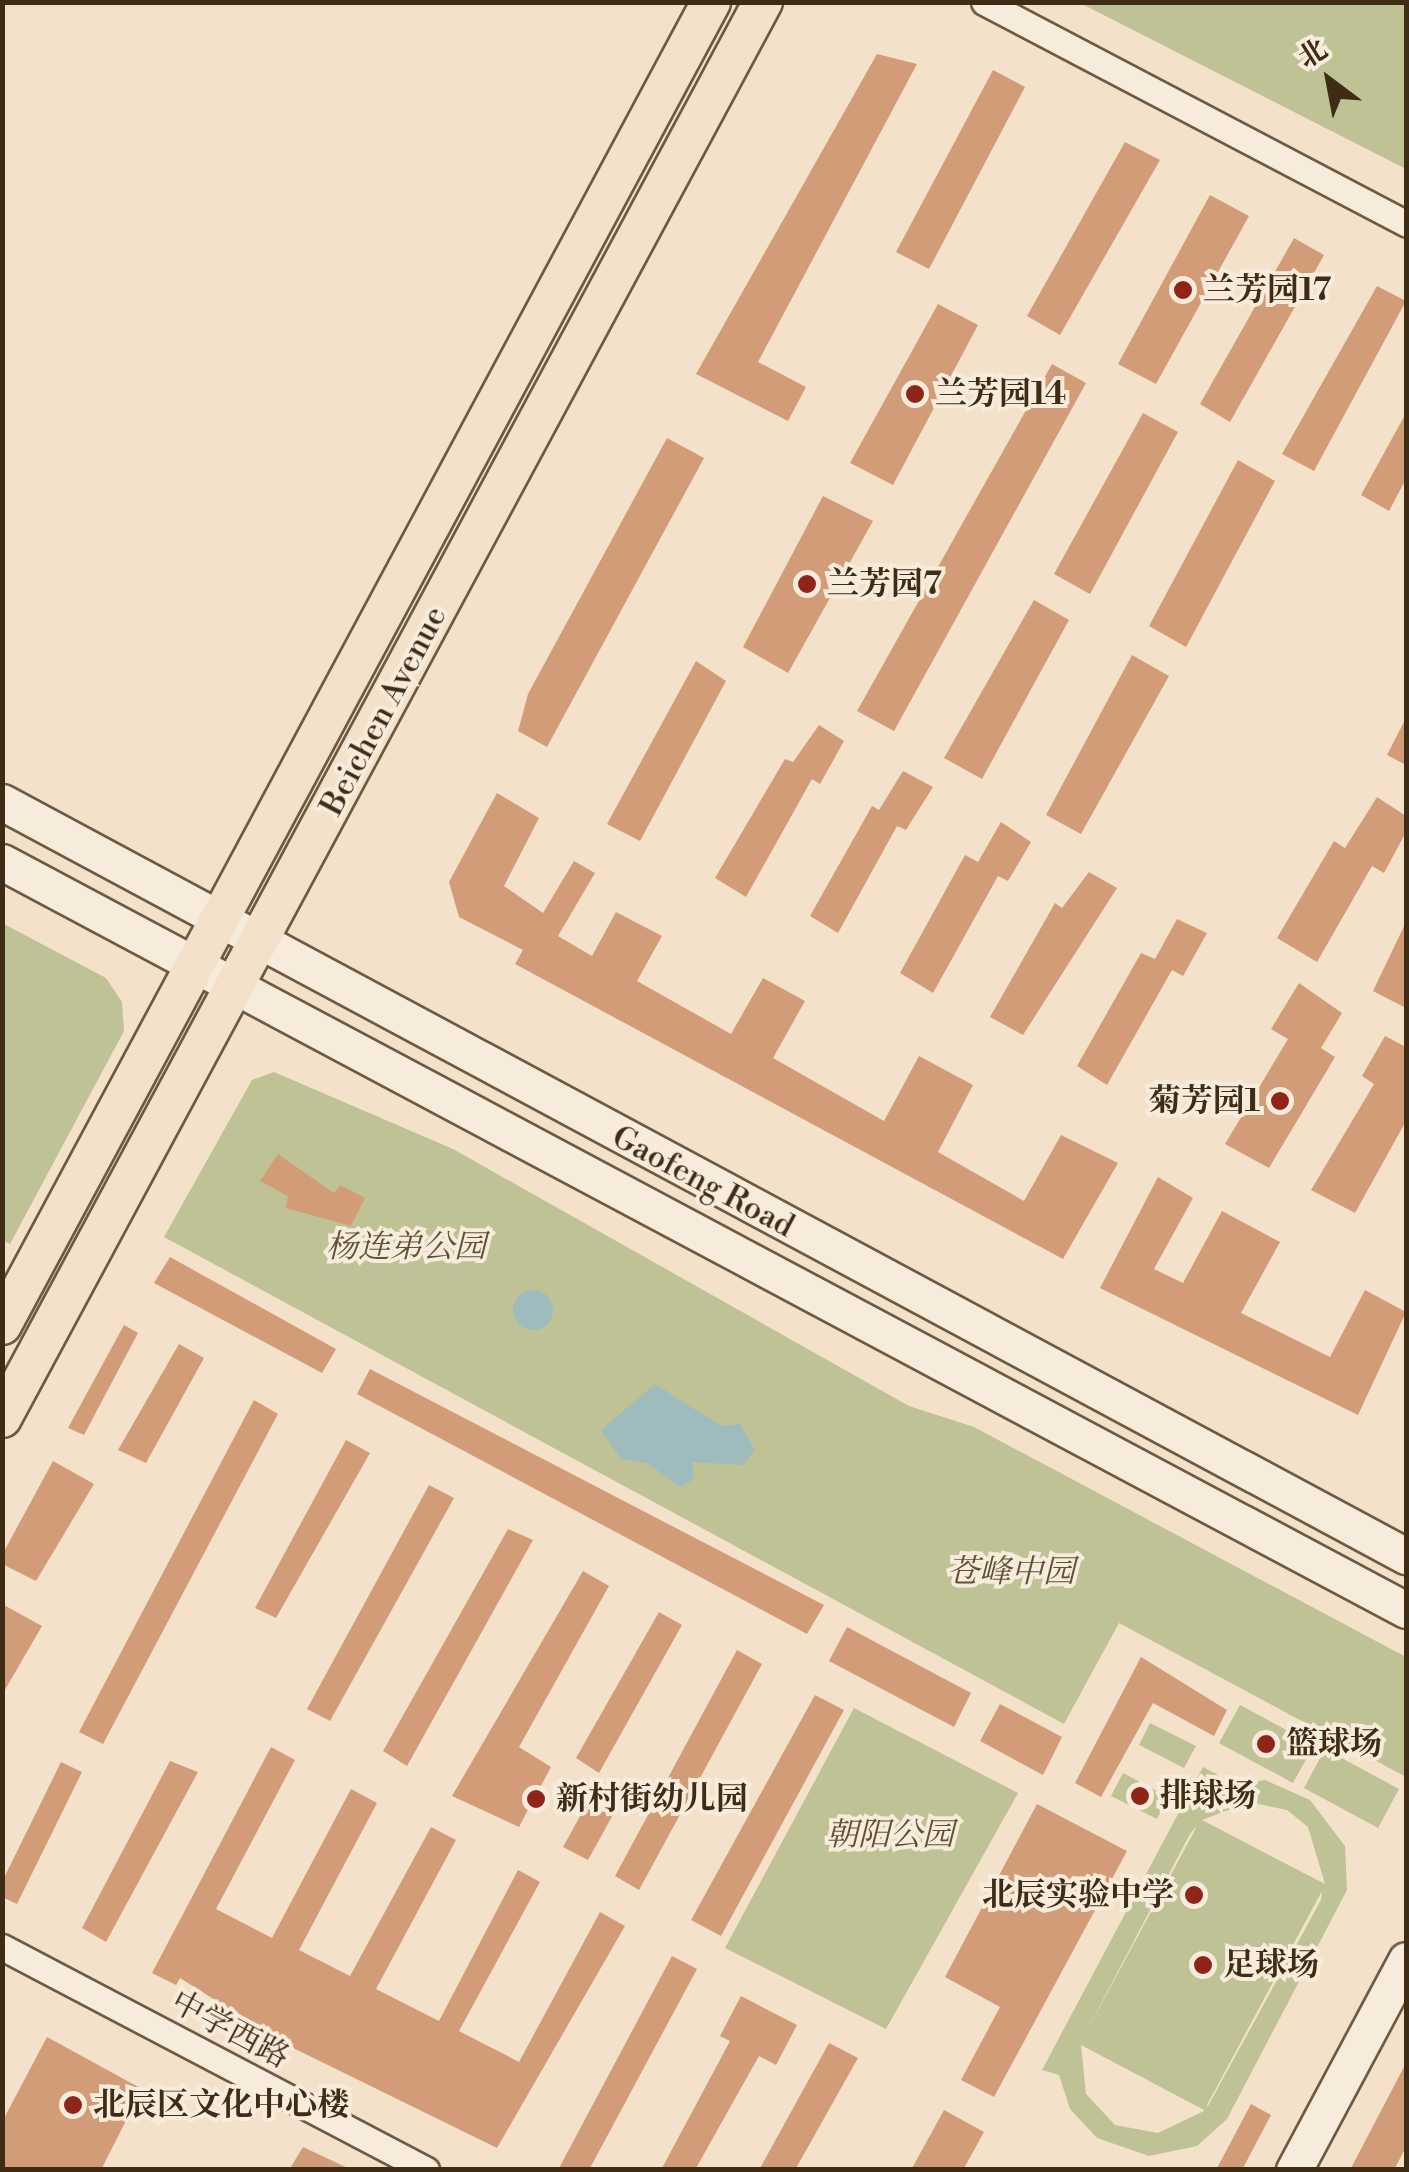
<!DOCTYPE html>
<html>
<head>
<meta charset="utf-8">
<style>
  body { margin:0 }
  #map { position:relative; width:1409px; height:2172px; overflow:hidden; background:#f3e2c9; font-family:"Libre Bodoni","Noto Serif SC",serif }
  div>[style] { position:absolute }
  .green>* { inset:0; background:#bec294 }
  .water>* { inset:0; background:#9ebcbe }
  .round { border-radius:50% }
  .building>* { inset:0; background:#d39c78 }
  .roads { filter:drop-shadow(2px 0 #6c5a41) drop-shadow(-2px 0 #6c5a41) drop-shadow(0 2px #6c5a41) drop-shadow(0 -2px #6c5a41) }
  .street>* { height:25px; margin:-12.5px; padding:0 12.5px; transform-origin:12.5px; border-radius:12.5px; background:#f7ecdc }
  .secondary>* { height:35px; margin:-17.5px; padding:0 17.5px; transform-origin:17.5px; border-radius:17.5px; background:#f7ecdc }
  .primary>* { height:38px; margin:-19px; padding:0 19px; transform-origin:19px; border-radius:19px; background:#f3e2c9 }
  .dots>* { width:28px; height:28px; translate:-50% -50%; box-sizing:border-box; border:5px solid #f7ecdc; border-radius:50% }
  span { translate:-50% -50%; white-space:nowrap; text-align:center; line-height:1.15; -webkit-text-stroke:8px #f7ecdc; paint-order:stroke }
  .poi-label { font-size:32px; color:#3f2c14; font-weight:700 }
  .left { translate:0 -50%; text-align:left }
  .right { translate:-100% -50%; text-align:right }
  .street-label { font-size:32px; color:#3f2c14 }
  .park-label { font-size:32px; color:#5f5234; font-style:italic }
  .frame { position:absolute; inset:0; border:5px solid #3f2c14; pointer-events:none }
  .north { position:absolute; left:1279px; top:30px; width:100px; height:100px; -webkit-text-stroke:8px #f7ecdc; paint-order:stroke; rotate:328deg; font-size:28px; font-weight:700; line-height:40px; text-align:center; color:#3f2c14 }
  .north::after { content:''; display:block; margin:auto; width:35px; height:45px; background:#3f2c14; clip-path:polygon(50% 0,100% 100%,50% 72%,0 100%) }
</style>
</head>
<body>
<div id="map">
  <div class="green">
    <i style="clip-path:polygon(1080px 3px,1406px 3px,1406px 169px)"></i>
    <i style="clip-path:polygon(2px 923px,106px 978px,122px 1002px,124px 1031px,10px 1244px,2px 1240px)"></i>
    <i style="clip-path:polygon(274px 1072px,453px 1149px,909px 1406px,974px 1427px,1406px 1657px,1406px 1777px,1119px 1623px,1064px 1724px,164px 1237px,252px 1080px)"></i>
    <i style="clip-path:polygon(1240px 1705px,1314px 1745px,1293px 1783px,1219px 1743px)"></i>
    <i style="clip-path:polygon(854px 1708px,1018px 1793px,886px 2029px,725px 1948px)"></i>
    <i style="clip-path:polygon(1150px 1723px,1196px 1746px,1184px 1768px,1139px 1745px)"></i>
    <i style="clip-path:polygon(1325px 1749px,1399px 1789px,1378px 1828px,1304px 1788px)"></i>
    <i style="clip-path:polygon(evenodd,1203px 1767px,1218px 1775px,1213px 1788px,1265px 1780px,1310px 1800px,1345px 1846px,1347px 1890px,1227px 2119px,1197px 2146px,1149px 2156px,1097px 2138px,1070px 2109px,1059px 2075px,1042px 2070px,1203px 1767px,1249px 1802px,1287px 1810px,1308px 1827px,1325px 1884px,1202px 1820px,1249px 1802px,1203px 1767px,1196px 1827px,1196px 1828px,1082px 2040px,1190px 1834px,1196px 1827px,1203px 1767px,1322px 1891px,1321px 1900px,1208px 2106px,1207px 2105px,1322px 1891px,1203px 1767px,1081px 2045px,1204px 2110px,1204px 2111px,1158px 2133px,1115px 2125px,1086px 2094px,1081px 2045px)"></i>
    <i style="clip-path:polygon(1123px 1773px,1168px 1797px,1157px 1819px,1111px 1796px)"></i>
  </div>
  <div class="water">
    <i class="round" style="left:513px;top:1290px;width:40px;height:40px"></i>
    <i style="clip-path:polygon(655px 1384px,721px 1426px,740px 1424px,755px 1450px,743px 1465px,692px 1462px,694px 1479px,680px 1487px,647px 1463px,621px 1459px,601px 1430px)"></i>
  </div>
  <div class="building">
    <i style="clip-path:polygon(877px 54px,917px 64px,758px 362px,806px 387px,788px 421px,696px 374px)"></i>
    <i style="clip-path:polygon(993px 70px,1025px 87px,929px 269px,896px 252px)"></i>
    <i style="clip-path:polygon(1125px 142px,1160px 160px,1060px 335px,1027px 316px)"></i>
    <i style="clip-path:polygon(1210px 195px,1249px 216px,1156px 384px,1118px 364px)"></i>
    <i style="clip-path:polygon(1294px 238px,1324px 255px,1230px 422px,1200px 404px)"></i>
    <i style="clip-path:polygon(1377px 286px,1406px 301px,1314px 471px,1282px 454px)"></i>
    <i style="clip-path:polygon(938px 304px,978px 325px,893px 485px,850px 463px)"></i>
    <i style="clip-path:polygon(1052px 364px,1086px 383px,894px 731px,857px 711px)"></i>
    <i style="clip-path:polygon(1143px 413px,1178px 432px,1090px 594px,1054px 574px)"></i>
    <i style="clip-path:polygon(1406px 413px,1406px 479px,1389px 511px,1361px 495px)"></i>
    <i style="clip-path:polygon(667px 438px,704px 458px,547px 747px,518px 731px,528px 694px)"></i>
    <i style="clip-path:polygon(1238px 460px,1275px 481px,1186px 647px,1149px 626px)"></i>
    <i style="clip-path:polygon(823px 496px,873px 521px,788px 673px,743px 647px)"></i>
    <i style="clip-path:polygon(1034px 600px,1069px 620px,982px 779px,944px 758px)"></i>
    <i style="clip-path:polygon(1132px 655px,1169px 676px,1081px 834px,1046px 815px)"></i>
    <i style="clip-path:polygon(696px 661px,726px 681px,640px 841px,607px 824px)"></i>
    <i style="clip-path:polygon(1406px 718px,1406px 765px,1387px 755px)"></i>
    <i style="clip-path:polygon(819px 725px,844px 741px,820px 784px,812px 779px,746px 897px,715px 878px,785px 759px,793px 762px)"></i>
    <i style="clip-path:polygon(903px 771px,933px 787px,906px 830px,897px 826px,838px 933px,810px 916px,872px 806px,879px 810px)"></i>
    <i style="clip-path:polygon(497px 793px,539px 818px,504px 886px,543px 913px,574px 861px,595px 873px,558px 936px,592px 956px,616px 912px,662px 936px,637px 981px,731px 1034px,763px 978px,805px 1001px,773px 1058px,884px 1121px,919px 1056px,973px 1085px,938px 1152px,1024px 1201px,1061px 1135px,1118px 1163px,1063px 1259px,515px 964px,523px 950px,459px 917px,449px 882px)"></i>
    <i style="clip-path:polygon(1377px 797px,1406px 816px,1406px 832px,1384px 873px,1372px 866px,1317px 962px,1277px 938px,1334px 841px,1345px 848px)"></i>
    <i style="clip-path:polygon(1001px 822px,1031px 842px,1008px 881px,998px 876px,933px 993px,900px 973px,965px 855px,978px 862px)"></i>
    <i style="clip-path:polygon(1089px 872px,1117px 888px,1023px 1035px,990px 1017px,1055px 903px,1062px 908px)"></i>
    <i style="clip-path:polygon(1177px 919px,1207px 933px,1183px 976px,1172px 970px,1107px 1085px,1077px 1066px,1141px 953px,1155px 959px)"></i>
    <i style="clip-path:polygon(1406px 922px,1406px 1008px,1373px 991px)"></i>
    <i style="clip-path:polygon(1299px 983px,1342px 1013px,1321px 1048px,1335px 1057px,1269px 1168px,1225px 1144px,1288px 1039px,1271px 1029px)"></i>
    <i style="clip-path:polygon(1385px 1036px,1406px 1047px,1406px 1121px,1355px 1213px,1311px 1190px,1374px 1084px,1362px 1076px)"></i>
    <i style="clip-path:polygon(278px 1154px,334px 1193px,340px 1185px,365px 1198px,351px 1226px,286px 1208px,288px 1196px,260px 1181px)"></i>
    <i style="clip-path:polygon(1158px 1177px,1193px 1198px,1154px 1269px,1183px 1283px,1222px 1211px,1280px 1242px,1241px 1313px,1330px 1357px,1365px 1290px,1406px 1312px,1358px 1415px,1100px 1288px)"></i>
    <i style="clip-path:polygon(170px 1257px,336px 1349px,322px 1373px,154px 1283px)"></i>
    <i style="clip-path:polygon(124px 1325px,138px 1333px,84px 1435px,68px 1428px)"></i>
    <i style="clip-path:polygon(179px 1344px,204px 1358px,146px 1463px,118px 1450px)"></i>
    <i style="clip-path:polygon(370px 1369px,824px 1605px,807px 1634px,357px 1394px)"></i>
    <i style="clip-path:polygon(254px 1400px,278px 1414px,103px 1744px,79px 1732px)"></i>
    <i style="clip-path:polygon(346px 1440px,370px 1453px,276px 1618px,255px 1608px)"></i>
    <i style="clip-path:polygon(53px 1461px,94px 1484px,36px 1581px,2px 1564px,2px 1555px)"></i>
    <i style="clip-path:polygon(429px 1485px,454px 1498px,330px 1721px,307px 1709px)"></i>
    <i style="clip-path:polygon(508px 1529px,533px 1540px,407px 1766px,383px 1751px)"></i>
    <i style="clip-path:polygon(583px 1571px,609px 1586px,519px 1747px,551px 1767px,519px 1827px,452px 1796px)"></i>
    <i style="clip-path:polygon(2px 1604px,42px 1626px,2px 1695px)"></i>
    <i style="clip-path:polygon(659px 1612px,682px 1625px,599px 1773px,576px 1758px)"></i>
    <i style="clip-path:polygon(847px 1627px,971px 1693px,954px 1727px,829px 1661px)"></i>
    <i style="clip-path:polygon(737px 1650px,762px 1664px,639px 1890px,615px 1876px)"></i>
    <i style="clip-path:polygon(1141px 1657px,1227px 1710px,1214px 1736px,1153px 1703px,1101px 1797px,1075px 1783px)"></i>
    <i style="clip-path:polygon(815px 1695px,844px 1710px,721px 1936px,691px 1920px)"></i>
    <i style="clip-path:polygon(1000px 1704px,1062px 1737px,1043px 1775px,980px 1741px)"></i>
    <i style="clip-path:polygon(271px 1747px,295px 1760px,216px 1909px,272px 1938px,351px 1789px,377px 1803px,299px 1950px,350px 1976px,431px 1827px,456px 1840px,376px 1989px,439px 2021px,518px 1870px,540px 1882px,459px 2031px,519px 2062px,600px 1912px,625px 1926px,497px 2148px,285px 2044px,180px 1978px,176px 1985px,152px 1973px)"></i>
    <i style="clip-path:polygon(170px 1761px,198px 1772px,106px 1942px,82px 1928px)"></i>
    <i style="clip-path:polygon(61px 1762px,82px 1772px,17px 1904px,2px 1897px,2px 1882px)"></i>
    <i style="clip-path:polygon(595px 1789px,620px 1802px,588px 1860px,563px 1847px)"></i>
    <i style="clip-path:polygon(1037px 1804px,1127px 1851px,994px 2097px,961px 2080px,1000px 2007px,945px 1977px)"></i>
    <i style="clip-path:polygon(672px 1956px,697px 1969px,589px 2170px,558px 2170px)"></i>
    <i style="clip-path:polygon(741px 1996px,797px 2025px,776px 2065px,759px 2056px,695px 2170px,661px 2170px,730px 2041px,720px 2036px)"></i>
    <i style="clip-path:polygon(47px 2037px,142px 2089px,101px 2170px,2px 2170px,2px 2122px)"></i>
    <i style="clip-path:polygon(829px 2043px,858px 2058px,795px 2170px,759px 2170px)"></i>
    <i style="clip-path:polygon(1406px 2063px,1406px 2147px,1394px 2170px,1350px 2170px)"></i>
    <i style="clip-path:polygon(1251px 2104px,1271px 2115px,1242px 2170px,1216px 2170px)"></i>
    <i style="clip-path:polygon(944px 2110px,984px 2132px,963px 2170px,911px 2170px)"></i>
    <i style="clip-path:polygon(303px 2147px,352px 2170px,289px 2170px)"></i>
  </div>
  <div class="roads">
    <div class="street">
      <i style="left:984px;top:2px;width:477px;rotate:27.7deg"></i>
      <i style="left:2px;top:1947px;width:479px;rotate:27.7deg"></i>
    </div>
    <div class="secondary">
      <i style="left:2px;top:802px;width:1594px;rotate:28.24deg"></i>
      <i style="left:2px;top:862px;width:1591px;rotate:28.05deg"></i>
      <i style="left:1294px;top:2170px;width:238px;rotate:-61.9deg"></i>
    </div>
    <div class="primary">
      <i style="left:2px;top:1325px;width:1501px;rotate:-61.81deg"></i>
      <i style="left:2px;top:1418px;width:1608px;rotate:-61.75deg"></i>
    </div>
  </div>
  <div class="dots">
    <i style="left:1183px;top:290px;background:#8f2418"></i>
    <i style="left:915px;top:394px;background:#8f2418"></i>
    <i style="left:807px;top:584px;background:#8f2418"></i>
    <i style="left:1280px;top:1101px;background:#8f2418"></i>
    <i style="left:1266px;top:1744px;background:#8f2418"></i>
    <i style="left:1140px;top:1796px;background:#8f2418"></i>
    <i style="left:536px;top:1799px;background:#8f2418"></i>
    <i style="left:1194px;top:1895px;background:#8f2418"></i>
    <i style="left:1203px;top:1965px;background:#8f2418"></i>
    <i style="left:73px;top:2105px;background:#8f2418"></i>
  </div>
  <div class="poi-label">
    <span class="left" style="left:1203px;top:290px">兰芳园17</span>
    <span class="left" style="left:935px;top:394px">兰芳园14</span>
    <span class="left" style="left:827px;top:584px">兰芳园7</span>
    <span class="right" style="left:1260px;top:1101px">菊芳园1</span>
    <span class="left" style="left:1286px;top:1744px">篮球场</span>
    <span class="left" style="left:1160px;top:1796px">排球场</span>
    <span class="left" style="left:556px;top:1799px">新村街幼儿园</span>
    <span class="right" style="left:1174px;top:1895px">北辰实验中学</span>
    <span class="left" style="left:1223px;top:1965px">足球场</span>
    <span class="left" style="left:93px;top:2105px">北辰区文化中心楼</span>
  </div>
  <div class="street-label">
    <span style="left:384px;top:711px;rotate:-62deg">Beichen Avenue</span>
    <span style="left:703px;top:1182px;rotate:28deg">Gaofeng Road</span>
    <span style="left:230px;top:2030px;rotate:28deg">中学西路</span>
  </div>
  <div class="park-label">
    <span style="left:406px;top:1247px">杨连弟公园</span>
    <span style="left:1011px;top:1572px">苍峰中园</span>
    <span style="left:890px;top:1835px">朝阳公园</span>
  </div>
  <div class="frame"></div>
  <div class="north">北</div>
</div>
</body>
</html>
